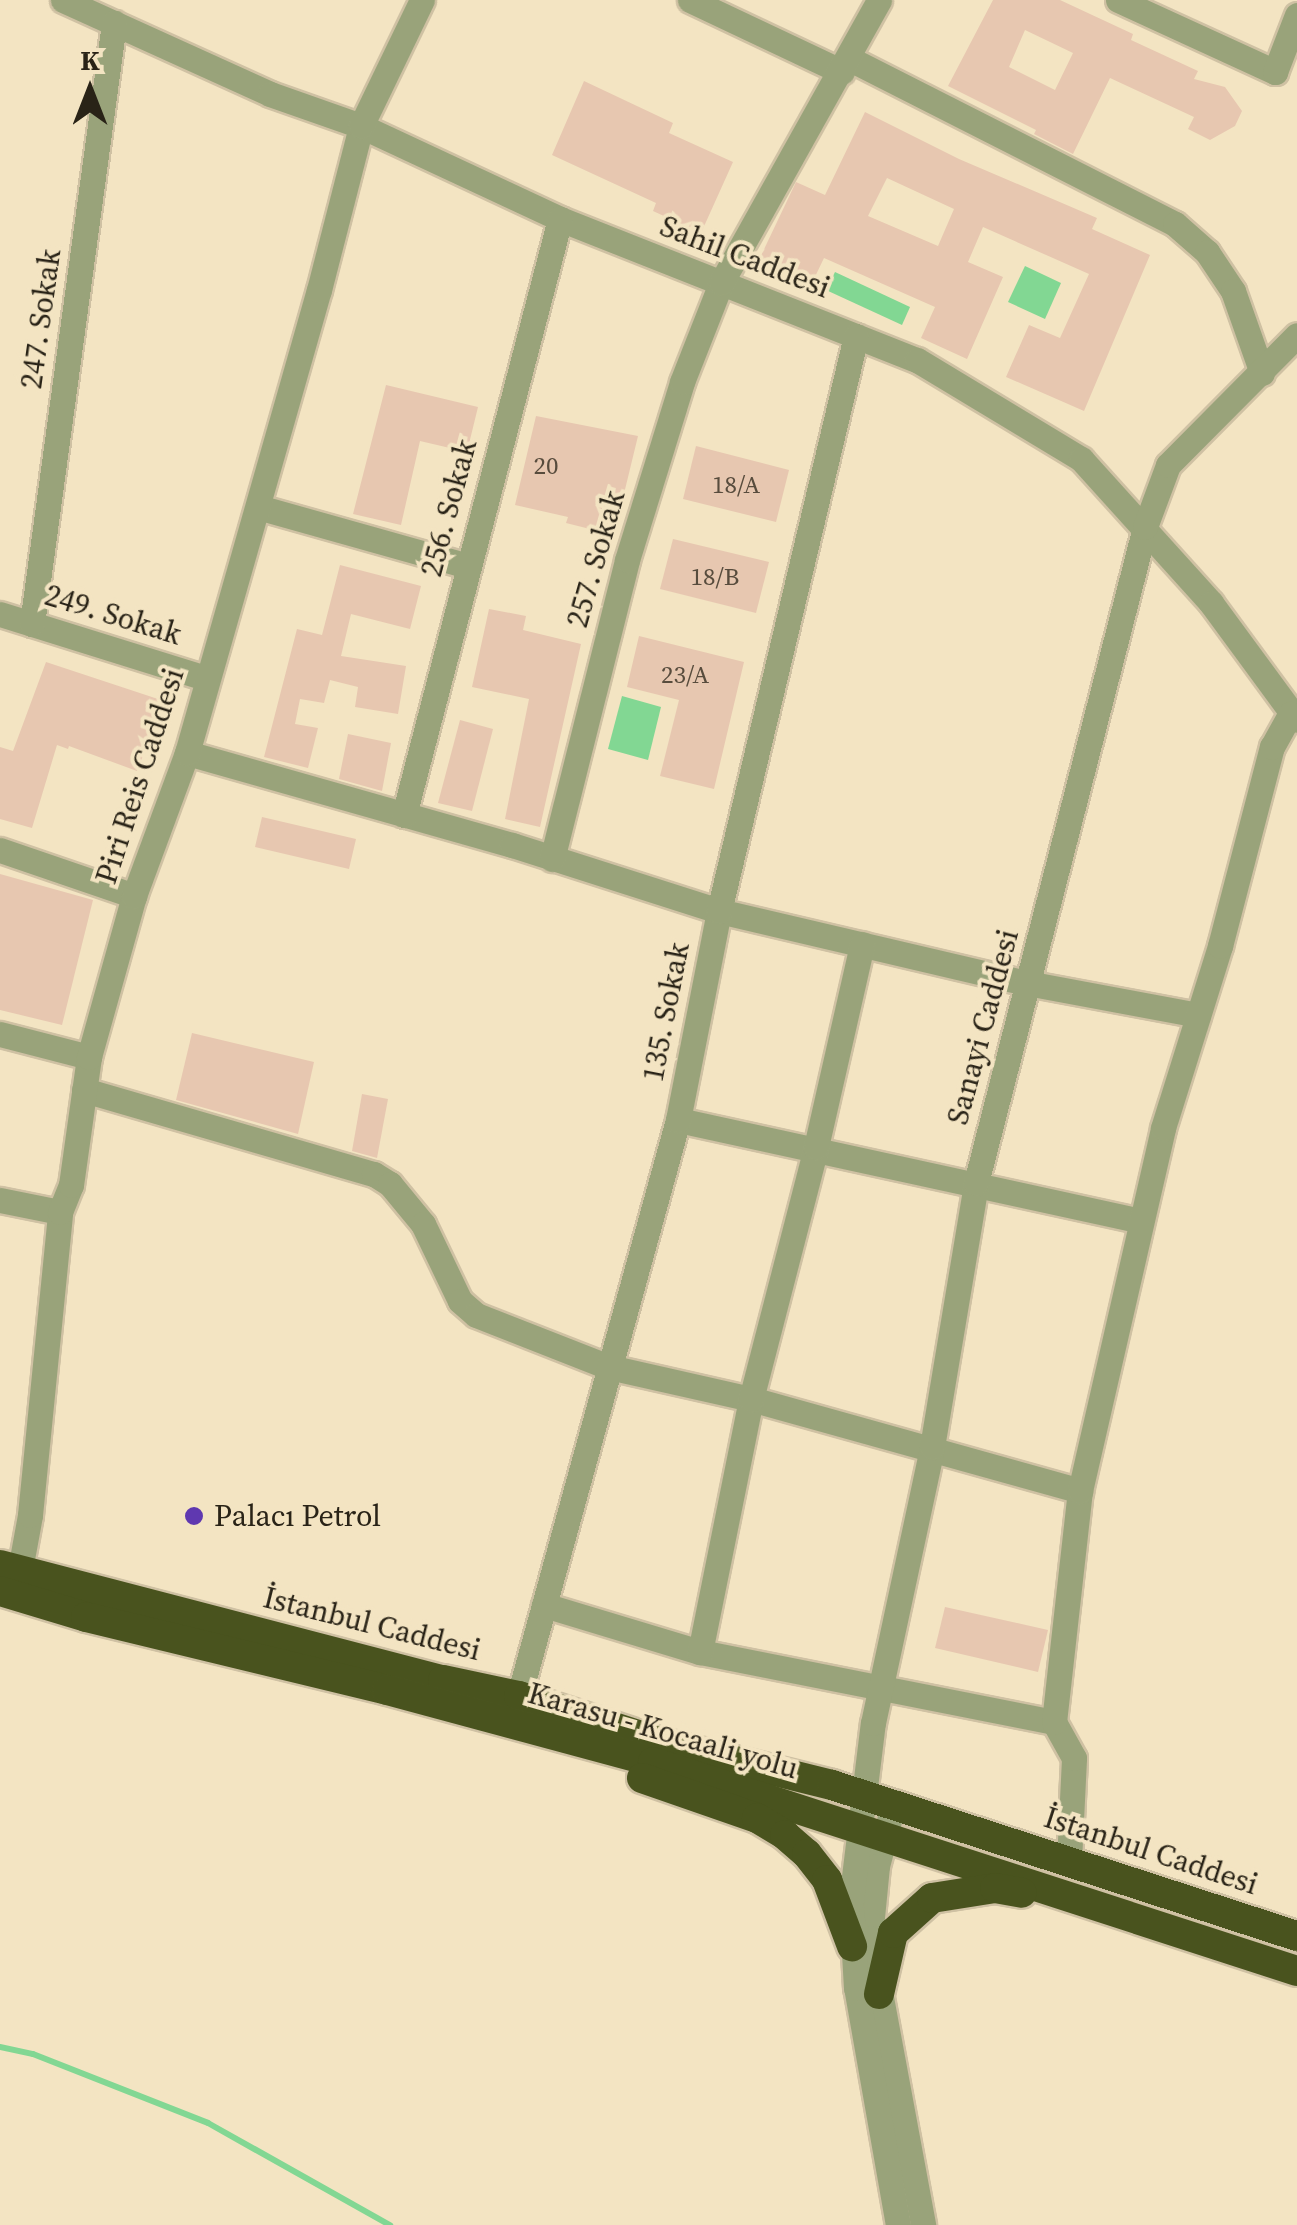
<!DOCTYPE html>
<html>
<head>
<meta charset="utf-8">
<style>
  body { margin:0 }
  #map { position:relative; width:1297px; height:2225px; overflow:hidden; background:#f3e4c2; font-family:"Source Serif 4",serif }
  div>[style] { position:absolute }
  .water>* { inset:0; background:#82d793 }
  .stream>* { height:6px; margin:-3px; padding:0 3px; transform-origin:3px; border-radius:3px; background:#82d793 }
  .building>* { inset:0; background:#e7c7b0 }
  .roads { filter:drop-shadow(2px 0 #cfc1a3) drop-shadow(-2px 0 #cfc1a3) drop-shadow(0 2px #cfc1a3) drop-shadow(0 -2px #cfc1a3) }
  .minor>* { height:25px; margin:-12.5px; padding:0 12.5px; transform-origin:12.5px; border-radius:12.5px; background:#99a37a }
  .highway>* { height:30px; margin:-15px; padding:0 15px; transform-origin:15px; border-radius:15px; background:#49531e }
  .dots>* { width:28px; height:28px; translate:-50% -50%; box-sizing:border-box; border:5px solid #f3e4c2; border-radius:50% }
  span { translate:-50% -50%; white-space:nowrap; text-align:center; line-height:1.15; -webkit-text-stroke:8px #f3e4c2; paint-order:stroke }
  .number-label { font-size:25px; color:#584c3d }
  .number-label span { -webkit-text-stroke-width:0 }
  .street-label { font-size:30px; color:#292317 }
  .poi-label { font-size:30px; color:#292317 }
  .left { translate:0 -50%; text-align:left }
  .north { position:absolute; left:40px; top:40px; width:100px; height:100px; -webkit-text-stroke:8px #f3e4c2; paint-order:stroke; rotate:0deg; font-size:28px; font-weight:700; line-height:40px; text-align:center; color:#292317 }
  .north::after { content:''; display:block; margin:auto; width:35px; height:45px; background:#292317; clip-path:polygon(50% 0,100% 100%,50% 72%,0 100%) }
</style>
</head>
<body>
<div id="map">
  <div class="water">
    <i style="clip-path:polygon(1025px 266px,1061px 283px,1045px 319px,1008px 302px)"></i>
    <i style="clip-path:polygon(835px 272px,910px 307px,902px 325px,826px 290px)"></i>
    <i style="clip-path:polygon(622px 696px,661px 707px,648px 760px,608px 749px)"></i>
  </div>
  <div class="stream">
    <i style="left:0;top:2047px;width:34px;rotate:12deg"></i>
    <i style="left:33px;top:2054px;width:188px;rotate:21.5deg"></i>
    <i style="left:208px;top:2123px;width:209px;rotate:29.3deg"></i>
  </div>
  <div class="building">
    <i style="clip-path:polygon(evenodd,993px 0,1060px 0,1133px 34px,1131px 40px,1198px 71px,1194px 79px,1225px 87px,1242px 111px,1235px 126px,1210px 140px,1188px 129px,1194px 117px,1110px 78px,1073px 154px,1034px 134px,1036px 130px,948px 86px,993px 0,1025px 30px,1073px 53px,1055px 90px,1009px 67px,1025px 30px)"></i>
    <i style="clip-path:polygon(584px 81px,673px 123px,669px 133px,733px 162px,701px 233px,653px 211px,656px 203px,552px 155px)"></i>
    <i style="clip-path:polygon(evenodd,865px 112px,959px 159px,1097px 218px,1092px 229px,1150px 255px,1084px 411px,1006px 377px,1029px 325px,1060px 338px,1089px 274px,983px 227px,968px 262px,1003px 277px,967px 359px,921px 338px,935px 307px,824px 258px,811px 285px,758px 262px,796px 182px,825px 195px,865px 112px,887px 178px,954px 209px,938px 246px,868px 216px,887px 178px)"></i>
    <i style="clip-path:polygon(386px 385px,478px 407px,467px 452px,420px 441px,401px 525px,353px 514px)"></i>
    <i style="clip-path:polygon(536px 416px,638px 436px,614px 535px,566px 523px,568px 517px,515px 505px)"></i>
    <i style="clip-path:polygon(696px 446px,789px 470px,776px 522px,683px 499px)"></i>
    <i style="clip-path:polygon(673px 539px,769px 562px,756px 613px,660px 589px)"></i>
    <i style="clip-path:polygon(340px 565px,421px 586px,410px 629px,351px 614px,341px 656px,406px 666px,398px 714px,355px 707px,358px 687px,330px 680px,324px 703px,300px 699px,295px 724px,318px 728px,308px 768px,264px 757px,297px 629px,322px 635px)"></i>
    <i style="clip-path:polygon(489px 609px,526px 616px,523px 630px,581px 644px,540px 827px,505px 819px,529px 699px,472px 687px)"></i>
    <i style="clip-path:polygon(639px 636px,744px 662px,714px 789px,660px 776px,679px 700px,627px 687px)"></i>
    <i style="clip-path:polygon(46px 662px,164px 701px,137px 771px,69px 746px,68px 749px,57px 745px,32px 828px,0 819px,0 747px,13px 751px)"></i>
    <i style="clip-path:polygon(460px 720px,493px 729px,472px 811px,438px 803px)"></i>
    <i style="clip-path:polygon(348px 734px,391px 743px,382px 791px,339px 779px)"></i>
    <i style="clip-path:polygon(262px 817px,356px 839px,349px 869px,255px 847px)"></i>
    <i style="clip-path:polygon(0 874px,93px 900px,62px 1025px,0 1010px)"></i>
    <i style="clip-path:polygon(192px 1033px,314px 1062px,298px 1134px,176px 1100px)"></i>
    <i style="clip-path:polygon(362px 1094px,388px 1099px,377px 1158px,352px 1151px)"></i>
    <i style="clip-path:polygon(945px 1607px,1048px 1630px,1038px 1672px,935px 1648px)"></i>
  </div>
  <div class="roads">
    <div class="minor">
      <i style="left:63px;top:0;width:227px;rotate:24.4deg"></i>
      <i style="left:270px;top:94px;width:96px;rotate:19.4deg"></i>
      <i style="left:361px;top:126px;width:220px;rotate:25deg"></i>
      <i style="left:560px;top:219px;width:384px;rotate:21.6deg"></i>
      <i style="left:917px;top:360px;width:192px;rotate:31.1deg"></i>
      <i style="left:1081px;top:459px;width:194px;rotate:47.9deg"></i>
      <i style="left:1211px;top:603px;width:145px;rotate:53.7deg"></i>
      <i style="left:690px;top:0;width:168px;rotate:25.3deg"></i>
      <i style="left:1118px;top:0;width:173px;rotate:24.6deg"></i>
      <i style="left:1275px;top:72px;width:61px;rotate:-68.9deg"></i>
      <i style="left:850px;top:59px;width:364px;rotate:26.9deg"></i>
      <i style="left:1175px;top:224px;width:43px;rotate:41.2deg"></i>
      <i style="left:1207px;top:252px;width:47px;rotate:56.3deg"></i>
      <i style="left:1233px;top:291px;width:87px;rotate:70.5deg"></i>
      <i style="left:258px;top:507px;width:218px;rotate:15.7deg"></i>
      <i style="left:0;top:614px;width:216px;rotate:17.3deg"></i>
      <i style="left:32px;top:624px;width:607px;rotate:-82.23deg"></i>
      <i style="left:187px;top:753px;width:338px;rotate:15.8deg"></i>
      <i style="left:512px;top:845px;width:217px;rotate:17.7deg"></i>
      <i style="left:719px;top:911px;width:316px;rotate:13.2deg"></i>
      <i style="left:1027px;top:983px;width:174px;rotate:10.6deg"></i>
      <i style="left:404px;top:815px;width:616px;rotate:-75.33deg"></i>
      <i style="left:0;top:850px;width:142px;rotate:18.9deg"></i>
      <i style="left:552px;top:859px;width:308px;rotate:-75.9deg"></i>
      <i style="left:627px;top:560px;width:186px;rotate:-72.8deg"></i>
      <i style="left:682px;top:382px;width:106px;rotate:-68.5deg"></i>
      <i style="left:721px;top:283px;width:324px;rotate:-60.8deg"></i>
      <i style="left:0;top:1034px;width:92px;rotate:14.5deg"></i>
      <i style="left:84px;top:1090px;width:302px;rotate:16.2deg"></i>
      <i style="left:374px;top:1174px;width:19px;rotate:32deg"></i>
      <i style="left:390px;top:1184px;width:52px;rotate:50.5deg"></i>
      <i style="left:423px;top:1224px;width:85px;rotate:64.3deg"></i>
      <i style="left:460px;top:1301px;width:21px;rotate:41deg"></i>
      <i style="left:476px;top:1315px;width:143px;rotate:21.4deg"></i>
      <i style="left:609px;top:1367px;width:146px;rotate:12.7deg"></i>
      <i style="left:751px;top:1399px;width:342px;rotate:15.6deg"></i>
      <i style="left:678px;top:1120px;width:474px;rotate:12.3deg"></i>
      <i style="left:0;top:1200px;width:61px;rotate:11.3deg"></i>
      <i style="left:17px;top:1586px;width:72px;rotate:-79.6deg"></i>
      <i style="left:30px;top:1515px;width:304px;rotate:-84.3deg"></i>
      <i style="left:60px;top:1212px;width:29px;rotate:-68deg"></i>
      <i style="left:71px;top:1185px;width:129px;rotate:-82deg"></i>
      <i style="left:89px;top:1057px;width:167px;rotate:-74.4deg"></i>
      <i style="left:134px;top:896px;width:153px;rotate:-69.7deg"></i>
      <i style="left:187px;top:753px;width:481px;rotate:-74.1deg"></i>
      <i style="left:319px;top:290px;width:169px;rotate:-75.6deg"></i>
      <i style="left:361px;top:126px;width:140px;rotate:-64.2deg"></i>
      <i style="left:544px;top:1605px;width:163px;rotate:16.8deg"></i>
      <i style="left:700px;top:1652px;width:361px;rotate:11.2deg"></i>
      <i style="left:700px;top:1652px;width:258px;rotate:-78.6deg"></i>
      <i style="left:751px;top:1399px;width:260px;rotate:-75.5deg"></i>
      <i style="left:816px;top:1147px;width:208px;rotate:-77.2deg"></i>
      <i style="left:519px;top:1696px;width:598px;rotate:-74.57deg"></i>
      <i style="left:678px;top:1120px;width:213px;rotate:-78.9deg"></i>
      <i style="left:719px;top:911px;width:591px;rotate:-76.6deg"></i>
      <i style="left:894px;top:1802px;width:66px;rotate:104.9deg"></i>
      <i style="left:877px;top:1866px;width:72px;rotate:95.6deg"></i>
      <i style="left:870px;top:1938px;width:292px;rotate:79.5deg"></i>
      <i style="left:1069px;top:1861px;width:103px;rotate:-87.2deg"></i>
      <i style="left:1074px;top:1758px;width:41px;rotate:-119.1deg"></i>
      <i style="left:1054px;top:1722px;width:232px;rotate:-83.6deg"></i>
      <i style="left:1080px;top:1491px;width:372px;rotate:-77.1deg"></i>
      <i style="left:1163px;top:1128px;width:191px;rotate:-72.6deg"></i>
      <i style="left:1220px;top:946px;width:206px;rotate:-75.4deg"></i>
      <i style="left:1272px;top:747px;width:38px;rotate:-61deg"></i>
      <i style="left:898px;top:2225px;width:241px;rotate:-100deg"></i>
      <i style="left:856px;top:1988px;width:87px;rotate:-93.3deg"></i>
      <i style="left:851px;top:1901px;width:179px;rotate:-83deg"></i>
      <i style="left:873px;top:1723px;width:282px;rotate:-77.9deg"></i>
      <i style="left:932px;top:1447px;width:268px;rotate:-80.5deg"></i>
      <i style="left:976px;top:1183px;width:677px;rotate:-75.55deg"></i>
      <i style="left:1145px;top:527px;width:66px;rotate:-69.6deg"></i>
      <i style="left:1168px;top:465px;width:183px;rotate:-45.2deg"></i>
    </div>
    <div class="highway">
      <i style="left:0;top:1565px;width:458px;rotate:14.6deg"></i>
      <i style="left:443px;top:1680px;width:78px;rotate:11.9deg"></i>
      <i style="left:519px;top:1696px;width:155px;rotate:18.1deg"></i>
      <i style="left:666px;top:1744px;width:171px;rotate:13.9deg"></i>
      <i style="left:832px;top:1785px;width:489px;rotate:18deg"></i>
      <i style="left:0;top:1591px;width:90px;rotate:16.8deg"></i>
      <i style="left:86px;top:1617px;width:310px;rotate:13.6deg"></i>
      <i style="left:387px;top:1690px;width:276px;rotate:15.1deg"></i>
      <i style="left:653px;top:1762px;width:677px;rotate:17.98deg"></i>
      <i style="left:642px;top:1778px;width:122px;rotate:19.2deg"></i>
      <i style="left:757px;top:1818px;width:33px;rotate:31deg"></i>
      <i style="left:785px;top:1835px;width:29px;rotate:41deg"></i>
      <i style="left:807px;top:1854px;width:33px;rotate:52deg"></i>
      <i style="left:827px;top:1880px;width:71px;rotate:69.3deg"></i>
      <i style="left:879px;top:1994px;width:63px;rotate:-77.1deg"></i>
      <i style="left:893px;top:1933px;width:52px;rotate:-41.9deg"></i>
      <i style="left:932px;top:1898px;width:64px;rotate:-9deg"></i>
      <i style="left:995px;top:1888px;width:27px;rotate:10deg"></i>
    </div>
  </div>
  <div class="dots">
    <i style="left:194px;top:1516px;background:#5f38b0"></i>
  </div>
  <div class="number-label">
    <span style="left:546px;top:465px">20</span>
    <span style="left:736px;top:484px">18/A</span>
    <span style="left:715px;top:576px">18/B</span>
    <span style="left:685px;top:674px">23/A</span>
  </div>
  <div class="street-label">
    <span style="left:745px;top:257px;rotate:21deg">Sahil Caddesi</span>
    <span style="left:41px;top:319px;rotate:-82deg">247. Sokak</span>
    <span style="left:449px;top:508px;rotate:-75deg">256. Sokak</span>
    <span style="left:596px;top:559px;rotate:-74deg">257. Sokak</span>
    <span style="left:113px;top:615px;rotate:17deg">249. Sokak</span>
    <span style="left:140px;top:776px;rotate:-72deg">Piri Reis Caddesi</span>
    <span style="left:666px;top:1012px;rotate:-79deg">135. Sokak</span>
    <span style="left:983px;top:1027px;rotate:-75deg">Sanayi Caddesi</span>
    <span style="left:372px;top:1624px;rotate:14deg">İstanbul Caddesi</span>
    <span style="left:663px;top:1731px;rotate:16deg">Karasu - Kocaali yolu</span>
    <span style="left:1151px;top:1851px;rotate:18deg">İstanbul Caddesi</span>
  </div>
  <div class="poi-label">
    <span class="left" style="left:214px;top:1516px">Palacı Petrol</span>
  </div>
  <div class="north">K</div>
</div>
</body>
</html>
